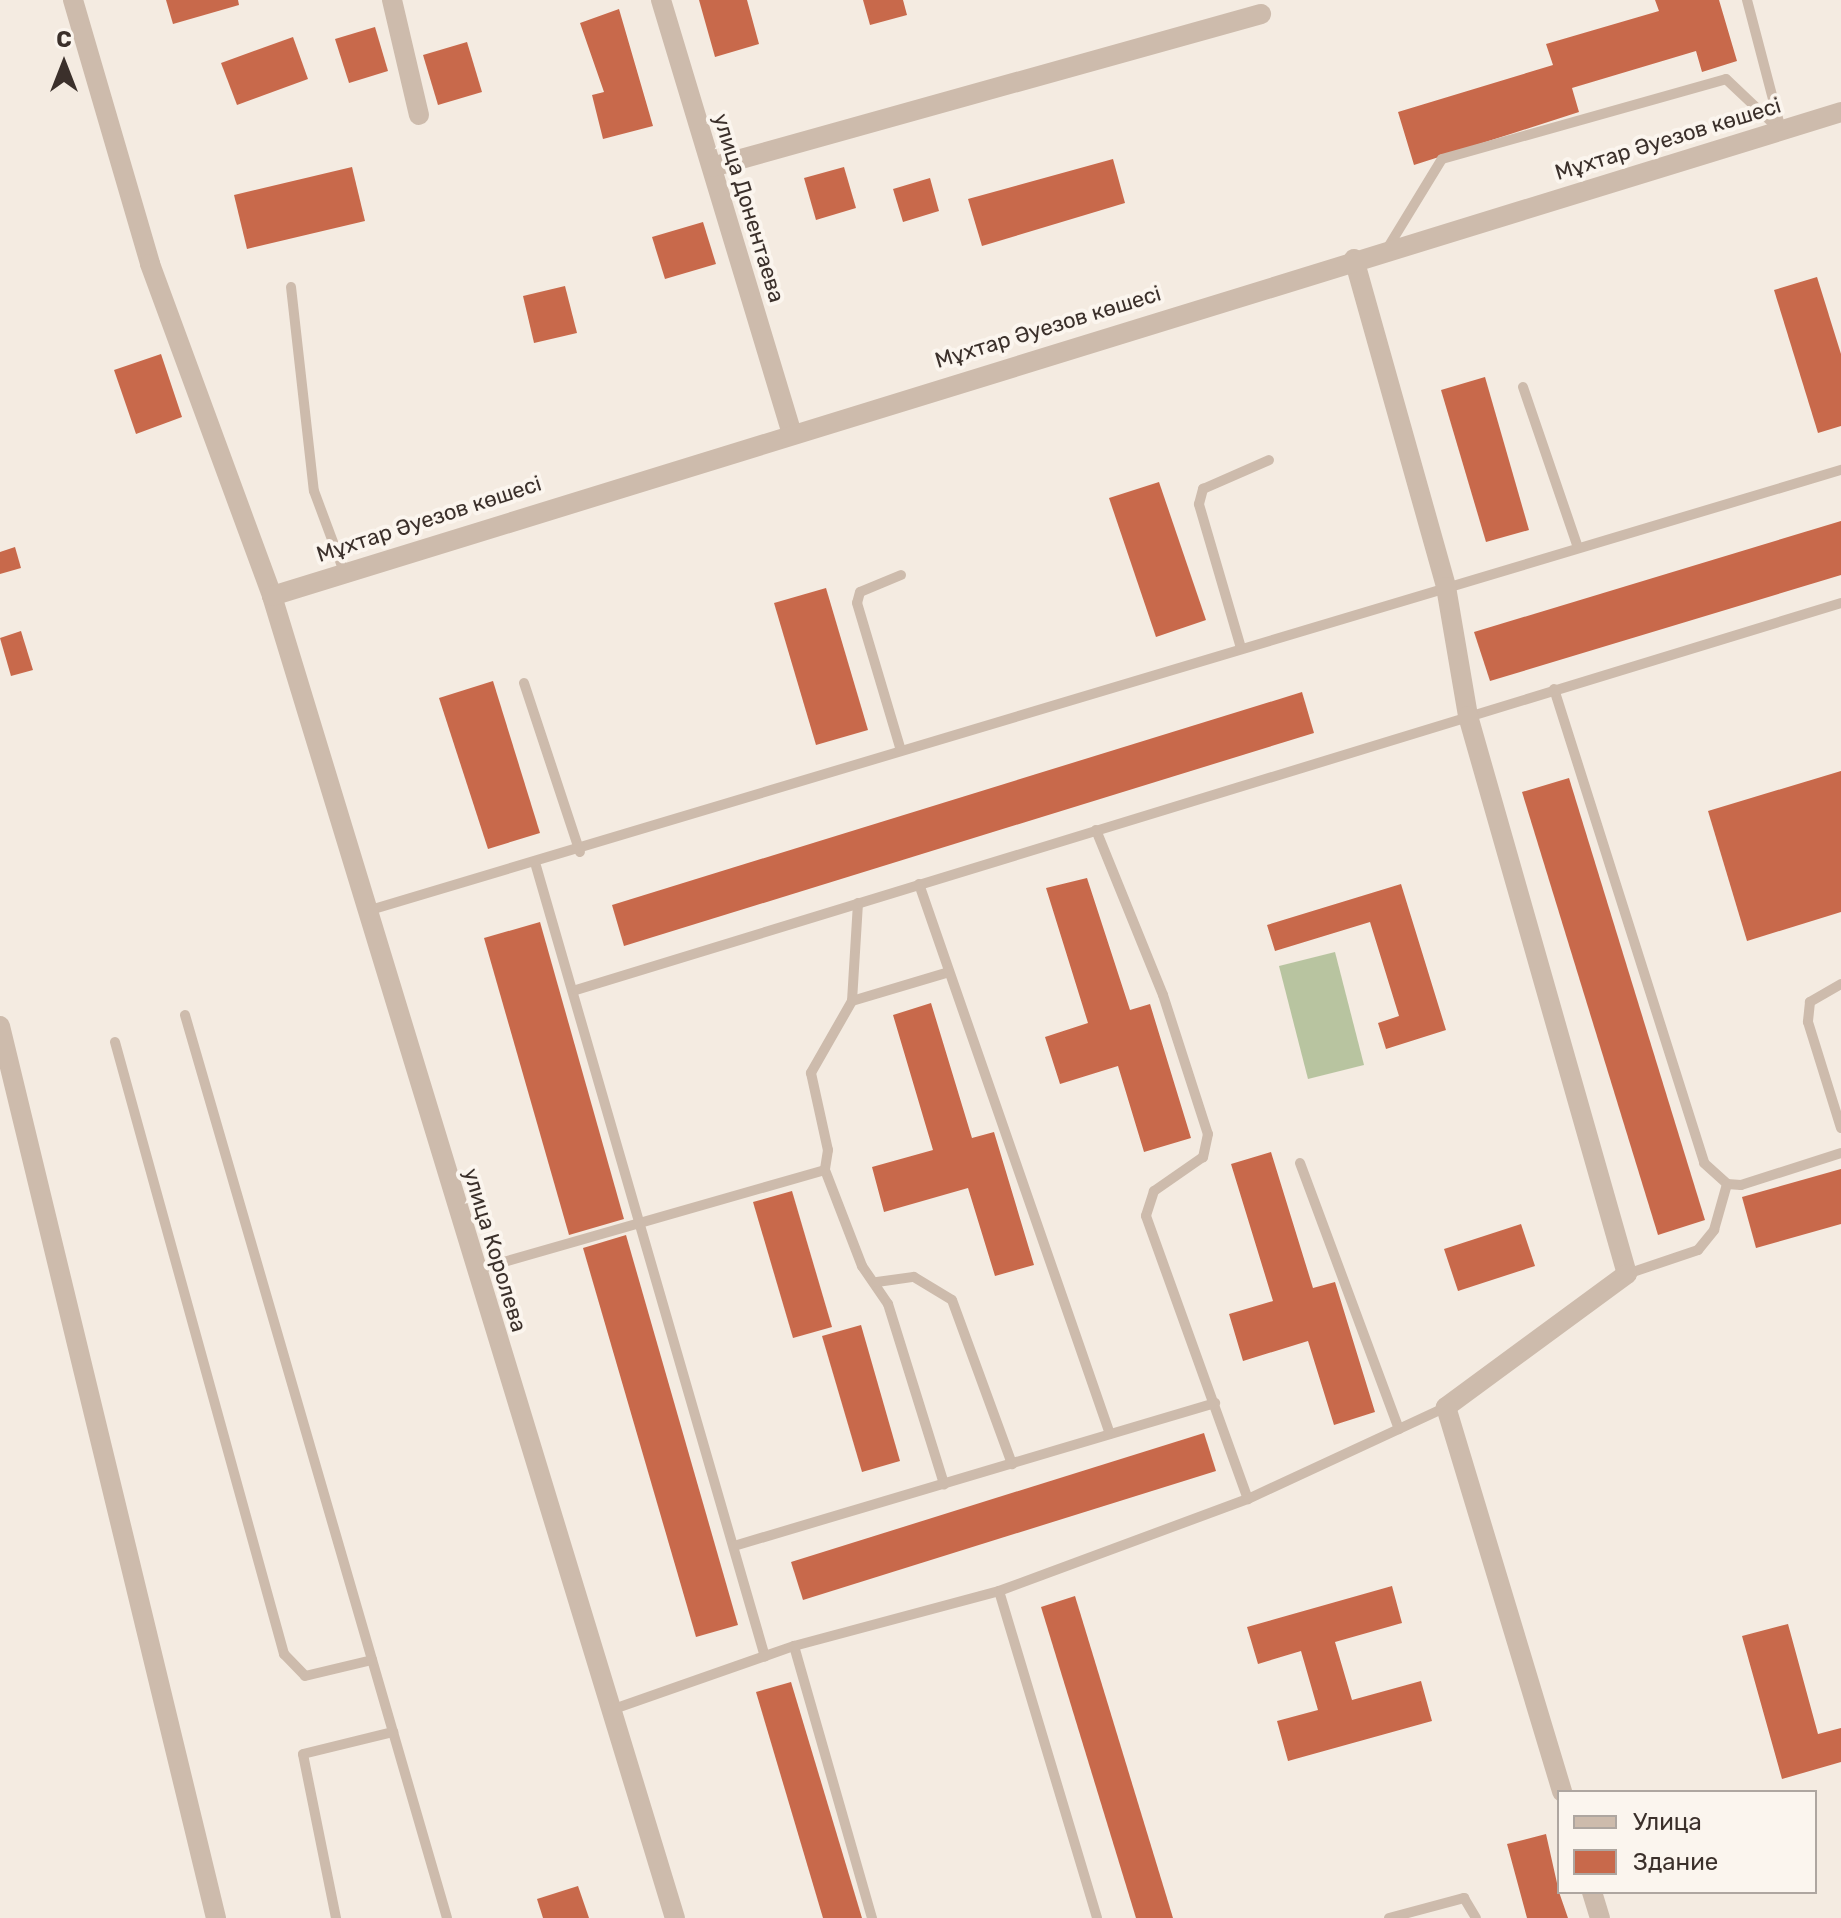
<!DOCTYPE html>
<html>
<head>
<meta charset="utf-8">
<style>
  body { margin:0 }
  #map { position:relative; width:1841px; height:1918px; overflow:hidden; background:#f4ebe1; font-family:Rubik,sans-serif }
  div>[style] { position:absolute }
  .green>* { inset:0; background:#b8c4a0 }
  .building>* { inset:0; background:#c8694b }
  .lane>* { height:10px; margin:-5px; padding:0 5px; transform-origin:5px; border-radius:5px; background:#cdbbac }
  .street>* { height:20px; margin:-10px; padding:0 10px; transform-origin:10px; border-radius:10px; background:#cdbbac }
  span { translate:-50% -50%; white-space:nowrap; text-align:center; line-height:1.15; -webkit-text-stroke:8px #fbf5ee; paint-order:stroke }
  .street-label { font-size:22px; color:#3b302b }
  .legend { position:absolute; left:1557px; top:1790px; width:260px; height:104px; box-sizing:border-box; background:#fbf5ee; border:2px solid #aea6a0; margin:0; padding:10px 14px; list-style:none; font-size:24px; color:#3b302b }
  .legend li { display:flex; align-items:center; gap:16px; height:40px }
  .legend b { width:40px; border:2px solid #aea6a0 }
  .north { position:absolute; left:24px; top:24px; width:80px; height:80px; -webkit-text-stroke:6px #fbf5ee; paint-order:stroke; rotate:0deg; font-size:22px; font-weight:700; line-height:32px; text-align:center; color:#3b302b }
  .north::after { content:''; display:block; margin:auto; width:28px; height:36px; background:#3b302b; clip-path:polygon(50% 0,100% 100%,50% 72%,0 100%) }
</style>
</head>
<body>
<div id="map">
  <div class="green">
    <i style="clip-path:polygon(1335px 952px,1364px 1065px,1308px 1079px,1279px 966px)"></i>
  </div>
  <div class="building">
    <i style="clip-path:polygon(166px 0,238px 0,239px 5px,173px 24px)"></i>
    <i style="clip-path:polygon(699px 0,747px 0,759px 44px,715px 57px)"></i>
    <i style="clip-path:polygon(863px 0,903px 0,907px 15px,870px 25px)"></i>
    <i style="clip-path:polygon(1655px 0,1719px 0,1737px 61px,1702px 72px,1696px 51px,1572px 88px,1579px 112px,1414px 165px,1398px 112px,1553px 65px,1546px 44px,1659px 11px)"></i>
    <i style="clip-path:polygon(619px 9px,653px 126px,603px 139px,592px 95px,604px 92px,580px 23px)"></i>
    <i style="clip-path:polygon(375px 27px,388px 71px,349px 83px,335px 39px)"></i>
    <i style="clip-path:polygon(293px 37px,308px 79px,237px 105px,221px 63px)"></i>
    <i style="clip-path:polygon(467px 42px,482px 92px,438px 105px,423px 55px)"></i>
    <i style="clip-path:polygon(1113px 159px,1125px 203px,982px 246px,968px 199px)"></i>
    <i style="clip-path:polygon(352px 167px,365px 221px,247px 249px,234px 195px)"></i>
    <i style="clip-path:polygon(844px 167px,856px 208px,816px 220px,804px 178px)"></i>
    <i style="clip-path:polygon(930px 178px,939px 211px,903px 222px,893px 189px)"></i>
    <i style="clip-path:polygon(703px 222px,716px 264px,665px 279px,652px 237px)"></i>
    <i style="clip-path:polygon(1817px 277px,1841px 354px,1841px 426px,1818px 433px,1774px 290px)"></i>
    <i style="clip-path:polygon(565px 286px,577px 333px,534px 343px,523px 296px)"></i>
    <i style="clip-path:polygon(161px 354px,182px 417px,136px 434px,114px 370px)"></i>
    <i style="clip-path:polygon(1485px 377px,1529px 530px,1486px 542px,1441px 390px)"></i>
    <i style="clip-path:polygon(1159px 482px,1206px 620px,1156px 637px,1109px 498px)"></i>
    <i style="clip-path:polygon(1841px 521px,1841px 575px,1490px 681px,1474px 632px)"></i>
    <i style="clip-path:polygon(15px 547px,21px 568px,0 574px,0 552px)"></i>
    <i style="clip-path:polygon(826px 588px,868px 730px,816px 745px,774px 603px)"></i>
    <i style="clip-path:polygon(21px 631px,33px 670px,11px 676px,0 638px)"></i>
    <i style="clip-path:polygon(493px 681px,540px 833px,488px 849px,439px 698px)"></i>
    <i style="clip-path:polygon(1302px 692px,1314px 733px,624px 946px,612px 905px)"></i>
    <i style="clip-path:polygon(1841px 771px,1841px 912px,1747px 941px,1708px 811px)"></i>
    <i style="clip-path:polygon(1569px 778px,1705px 1220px,1658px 1235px,1522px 792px)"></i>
    <i style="clip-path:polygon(1087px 878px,1130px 1010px,1150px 1004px,1191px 1138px,1144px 1152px,1118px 1066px,1060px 1084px,1045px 1037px,1088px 1023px,1046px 888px)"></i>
    <i style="clip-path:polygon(1401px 884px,1446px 1030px,1386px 1049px,1378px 1023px,1399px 1016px,1370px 922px,1275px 951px,1267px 925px)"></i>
    <i style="clip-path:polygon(540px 922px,624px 1219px,569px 1235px,484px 938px)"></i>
    <i style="clip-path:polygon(931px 1003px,972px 1138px,994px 1132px,1034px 1265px,995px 1276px,968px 1188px,884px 1212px,872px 1167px,933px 1150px,893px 1015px)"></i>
    <i style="clip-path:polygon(1271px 1152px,1313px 1288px,1335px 1282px,1375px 1412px,1334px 1425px,1308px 1341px,1243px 1361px,1229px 1314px,1273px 1301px,1231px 1164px)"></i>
    <i style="clip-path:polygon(1841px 1169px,1841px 1224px,1756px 1248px,1742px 1197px)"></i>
    <i style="clip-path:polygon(792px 1191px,832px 1327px,793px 1338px,753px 1202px)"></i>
    <i style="clip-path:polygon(1521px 1224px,1535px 1266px,1458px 1291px,1444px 1249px)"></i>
    <i style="clip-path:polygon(626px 1235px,738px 1625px,696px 1637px,583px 1248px)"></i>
    <i style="clip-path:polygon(861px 1325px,900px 1461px,862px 1472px,822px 1336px)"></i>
    <i style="clip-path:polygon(1204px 1433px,1216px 1471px,803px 1600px,791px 1562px)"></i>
    <i style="clip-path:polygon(1392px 1586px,1402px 1623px,1335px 1642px,1352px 1700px,1421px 1681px,1432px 1721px,1288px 1761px,1277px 1721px,1318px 1710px,1301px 1651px,1258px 1664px,1247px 1627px)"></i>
    <i style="clip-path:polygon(1075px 1596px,1173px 1918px,1136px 1918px,1041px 1607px)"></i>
    <i style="clip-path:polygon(1788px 1624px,1818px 1734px,1841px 1728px,1841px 1762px,1782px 1779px,1742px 1636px)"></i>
    <i style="clip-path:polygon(791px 1682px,862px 1918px,823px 1918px,756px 1692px)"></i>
    <i style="clip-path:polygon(1546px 1834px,1559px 1892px,1568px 1918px,1527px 1918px,1507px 1844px)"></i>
    <i style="clip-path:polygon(578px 1886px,589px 1918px,543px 1918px,537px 1899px)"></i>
  </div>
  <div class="lane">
    <i style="left:1747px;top:0;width:134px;rotate:75.3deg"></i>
    <i style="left:1387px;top:249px;width:105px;rotate:-58.6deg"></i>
    <i style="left:1442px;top:159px;width:295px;rotate:-15.7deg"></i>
    <i style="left:1726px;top:79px;width:76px;rotate:43.4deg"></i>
    <i style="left:291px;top:287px;width:205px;rotate:83.6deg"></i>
    <i style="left:314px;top:491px;width:83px;rotate:69.6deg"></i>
    <i style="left:1523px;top:387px;width:170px;rotate:71.1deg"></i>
    <i style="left:901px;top:575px;width:44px;rotate:157.5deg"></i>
    <i style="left:860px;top:592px;width:11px;rotate:105deg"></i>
    <i style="left:857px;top:603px;width:154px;rotate:73.4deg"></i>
    <i style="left:1241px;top:648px;width:150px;rotate:-106.3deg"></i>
    <i style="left:1199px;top:504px;width:16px;rotate:-75deg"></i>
    <i style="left:1203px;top:489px;width:72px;rotate:-23.7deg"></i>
    <i style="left:524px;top:683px;width:178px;rotate:71.7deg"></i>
    <i style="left:1554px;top:689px;width:497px;rotate:72.4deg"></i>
    <i style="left:1704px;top:1163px;width:31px;rotate:42deg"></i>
    <i style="left:1727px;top:1184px;width:14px;rotate:4deg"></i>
    <i style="left:1741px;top:1185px;width:105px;rotate:-17.7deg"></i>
    <i style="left:1096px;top:830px;width:178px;rotate:67.9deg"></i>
    <i style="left:1163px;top:995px;width:146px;rotate:72.1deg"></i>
    <i style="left:1208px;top:1134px;width:24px;rotate:102deg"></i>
    <i style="left:1203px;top:1157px;width:60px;rotate:145.2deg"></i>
    <i style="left:1154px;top:1191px;width:26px;rotate:108deg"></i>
    <i style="left:1146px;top:1216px;width:301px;rotate:70.2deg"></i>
    <i style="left:536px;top:866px;width:823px;rotate:73.85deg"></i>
    <i style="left:919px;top:884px;width:582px;rotate:70.85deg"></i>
    <i style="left:858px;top:903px;width:98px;rotate:93.5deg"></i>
    <i style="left:852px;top:1001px;width:83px;rotate:119.7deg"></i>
    <i style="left:811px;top:1073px;width:79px;rotate:77.6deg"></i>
    <i style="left:828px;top:1150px;width:20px;rotate:99deg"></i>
    <i style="left:825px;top:1170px;width:103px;rotate:68.9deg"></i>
    <i style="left:862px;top:1266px;width:46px;rotate:55.6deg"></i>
    <i style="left:888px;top:1304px;width:189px;rotate:72.7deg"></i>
    <i style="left:367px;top:911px;width:1539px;rotate:-16.66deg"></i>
    <i style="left:1841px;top:984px;width:36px;rotate:150deg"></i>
    <i style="left:1810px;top:1002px;width:20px;rotate:96deg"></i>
    <i style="left:1808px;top:1022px;width:111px;rotate:72.7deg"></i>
    <i style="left:576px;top:990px;width:1323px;rotate:-17.01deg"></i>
    <i style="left:852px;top:1001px;width:101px;rotate:-16.6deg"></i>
    <i style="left:185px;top:1015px;width:940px;rotate:73.82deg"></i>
    <i style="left:115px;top:1042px;width:635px;rotate:74.56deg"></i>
    <i style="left:284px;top:1654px;width:30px;rotate:46deg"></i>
    <i style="left:305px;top:1676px;width:69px;rotate:-13.4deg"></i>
    <i style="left:1300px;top:1163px;width:284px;rotate:69.6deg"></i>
    <i style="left:476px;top:1270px;width:363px;rotate:-16deg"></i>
    <i style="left:1627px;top:1274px;width:75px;rotate:-18.7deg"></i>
    <i style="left:1698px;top:1250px;width:26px;rotate:-51deg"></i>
    <i style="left:1714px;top:1230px;width:48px;rotate:-74.2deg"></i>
    <i style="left:877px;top:1282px;width:37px;rotate:-8deg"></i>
    <i style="left:914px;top:1277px;width:44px;rotate:31.2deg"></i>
    <i style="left:952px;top:1300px;width:175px;rotate:69.9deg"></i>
    <i style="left:734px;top:1546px;width:502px;rotate:-16.56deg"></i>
    <i style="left:999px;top:1591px;width:265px;rotate:-20.3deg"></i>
    <i style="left:1248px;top:1499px;width:218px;rotate:-24.9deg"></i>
    <i style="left:794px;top:1646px;width:283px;rotate:74deg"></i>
    <i style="left:611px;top:1710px;width:194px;rotate:-19.3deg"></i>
    <i style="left:794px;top:1646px;width:212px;rotate:-15deg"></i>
    <i style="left:999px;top:1591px;width:341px;rotate:73.3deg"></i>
    <i style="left:336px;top:1918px;width:167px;rotate:-101.4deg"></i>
    <i style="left:303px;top:1754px;width:93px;rotate:-13.7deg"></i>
    <i style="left:1389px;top:1918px;width:78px;rotate:-14.9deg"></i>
    <i style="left:1464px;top:1898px;width:23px;rotate:59deg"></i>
  </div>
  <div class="street">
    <i style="left:73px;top:0;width:275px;rotate:73.7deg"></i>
    <i style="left:150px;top:264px;width:354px;rotate:69.8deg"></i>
    <i style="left:272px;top:596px;width:1382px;rotate:73.05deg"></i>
    <i style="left:392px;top:0;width:118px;rotate:76.8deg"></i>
    <i style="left:661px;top:0;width:449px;rotate:73.2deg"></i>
    <i style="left:712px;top:167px;width:570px;rotate:-15.57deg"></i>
    <i style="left:1354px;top:259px;width:341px;rotate:74.3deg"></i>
    <i style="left:1446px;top:587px;width:131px;rotate:80.3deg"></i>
    <i style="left:1468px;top:716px;width:580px;rotate:74.1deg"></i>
    <i style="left:1627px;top:1274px;width:225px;rotate:143.7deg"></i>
    <i style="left:1446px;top:1407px;width:402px;rotate:73.2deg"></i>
    <i style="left:272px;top:596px;width:1642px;rotate:-17.14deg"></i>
    <i style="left:0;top:1026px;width:918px;rotate:76.39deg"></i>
    <i style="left:1592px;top:1892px;width:27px;rotate:73deg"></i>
  </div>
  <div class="street-label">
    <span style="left:1668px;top:139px;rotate:-17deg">Мұхтар Әуезов көшесі</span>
    <span style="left:749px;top:208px;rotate:73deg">улица Донентаева</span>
    <span style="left:1048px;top:327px;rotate:-17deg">Мұхтар Әуезов көшесі</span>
    <span style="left:429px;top:519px;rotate:-18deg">Мұхтар Әуезов көшесі</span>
    <span style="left:495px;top:1250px;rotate:73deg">улица Королева</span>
  </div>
  <ul class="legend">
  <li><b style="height:10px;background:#cdbbac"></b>Улица</li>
  <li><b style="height:22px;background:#c8694b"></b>Здание</li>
  </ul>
  <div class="north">С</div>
</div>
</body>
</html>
